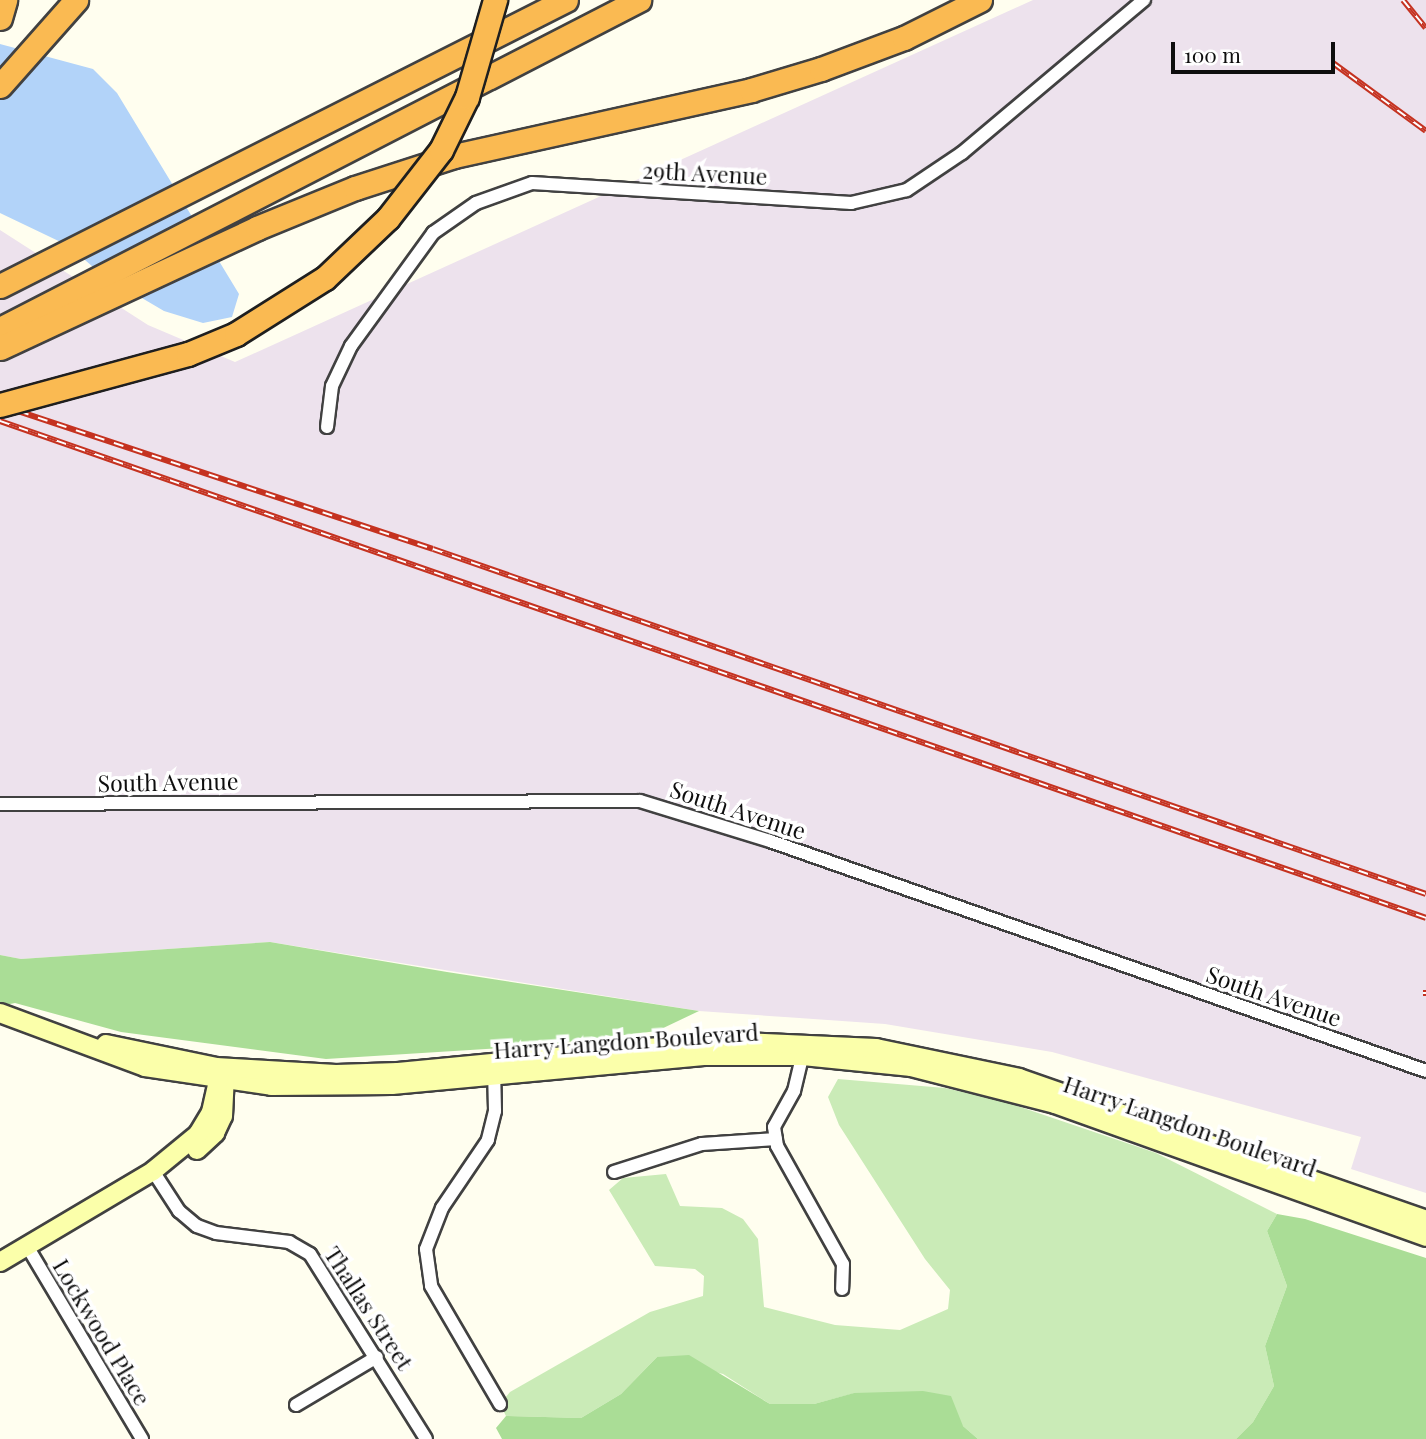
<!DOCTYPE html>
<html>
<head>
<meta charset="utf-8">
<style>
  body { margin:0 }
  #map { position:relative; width:1426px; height:1439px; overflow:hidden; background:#fffeef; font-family:"Playfair Display",serif }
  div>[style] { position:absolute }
  .industrial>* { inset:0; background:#ede2ed }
  .green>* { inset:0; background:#caebb7 }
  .forest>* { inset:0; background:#aadd96 }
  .water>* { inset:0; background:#b2d3f9 }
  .roads { filter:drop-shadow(2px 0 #414141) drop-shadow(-2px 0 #414141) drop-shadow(0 2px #414141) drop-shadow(0 -2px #414141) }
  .street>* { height:12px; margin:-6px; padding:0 6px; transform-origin:6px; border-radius:6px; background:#fff }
  .secondary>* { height:18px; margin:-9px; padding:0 9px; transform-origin:9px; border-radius:9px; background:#fbffaa }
  .highway>* { height:23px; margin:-11.5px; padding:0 11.5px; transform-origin:11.5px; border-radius:11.5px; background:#faba52 }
  .rail>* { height:6px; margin-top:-3px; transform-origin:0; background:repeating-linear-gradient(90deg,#fff 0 10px,#c53220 0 20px); box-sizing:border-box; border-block:2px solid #c53220 }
  .bridges { filter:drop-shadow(2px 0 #1f1f1f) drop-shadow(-2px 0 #1f1f1f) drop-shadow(0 2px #1f1f1f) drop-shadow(0 -2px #1f1f1f) }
  .highway-bridge>* { height:23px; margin:-11.5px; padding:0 11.5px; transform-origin:11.5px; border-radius:11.5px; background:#faba52 }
  span { translate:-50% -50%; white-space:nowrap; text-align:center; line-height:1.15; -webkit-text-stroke:7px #fff; paint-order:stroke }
  .street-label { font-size:23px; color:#0e0e0e }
  .scale { position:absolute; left:1171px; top:42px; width:164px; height:32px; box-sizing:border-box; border:4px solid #0e0e0e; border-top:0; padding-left:9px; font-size:21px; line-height:24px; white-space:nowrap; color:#0e0e0e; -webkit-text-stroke:5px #fff; paint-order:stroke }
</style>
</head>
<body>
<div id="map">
  <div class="industrial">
    <i style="clip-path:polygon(1033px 0,1426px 0,1426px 1193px,1351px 1169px,1361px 1137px,1052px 1052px,885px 1024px,699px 1011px,270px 942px,21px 959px,0 955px,0 230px,148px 325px,235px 362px)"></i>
  </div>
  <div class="green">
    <i style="clip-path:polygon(838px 1079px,945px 1088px,1006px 1102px,1156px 1153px,1277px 1214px,1267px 1231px,1287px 1286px,1265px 1346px,1274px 1386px,1253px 1422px,1236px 1439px,978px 1439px,963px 1426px,855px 1393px,814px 1404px,770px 1404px,723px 1374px,657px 1357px,621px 1394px,581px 1418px,506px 1416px,500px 1404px,510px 1392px,650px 1312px,703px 1296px,704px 1276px,695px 1269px,655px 1266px,609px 1190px,623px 1178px,666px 1174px,680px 1206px,722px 1208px,743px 1219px,758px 1239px,764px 1307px,835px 1325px,900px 1330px,948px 1309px,950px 1290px,925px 1259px,839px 1125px,828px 1097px)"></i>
  </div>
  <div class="forest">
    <i style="clip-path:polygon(270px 942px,447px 972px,699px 1011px,657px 1031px,535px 1046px,326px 1059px,121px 1032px,15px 1003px,0 1006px,0 955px,21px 959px)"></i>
    <i style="clip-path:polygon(1277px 1214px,1305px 1219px,1426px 1258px,1426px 1439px,1236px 1439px,1253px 1422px,1274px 1386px,1265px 1346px,1287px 1286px,1267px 1231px)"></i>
    <i style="clip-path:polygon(689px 1355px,770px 1404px,814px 1404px,854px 1393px,923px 1391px,951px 1396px,963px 1426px,978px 1439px,502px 1439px,496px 1428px,506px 1416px,581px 1418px,621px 1394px,657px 1357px)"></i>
  </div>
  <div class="water">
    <i style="clip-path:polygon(0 44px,93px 69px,117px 93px,239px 294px,232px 317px,203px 323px,164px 311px,101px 274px,69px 246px,0 213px)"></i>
  </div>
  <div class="roads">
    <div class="street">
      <i style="left:327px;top:427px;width:41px;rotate:-83deg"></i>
      <i style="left:332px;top:386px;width:44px;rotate:-64.6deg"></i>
      <i style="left:351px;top:346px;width:140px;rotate:-54deg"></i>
      <i style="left:433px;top:233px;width:52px;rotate:-34.9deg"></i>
      <i style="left:476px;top:203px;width:59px;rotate:-19.7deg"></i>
      <i style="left:532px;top:183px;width:320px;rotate:3.6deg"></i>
      <i style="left:851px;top:203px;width:57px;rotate:-13.1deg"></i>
      <i style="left:907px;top:190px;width:66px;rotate:-33.9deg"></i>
      <i style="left:962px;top:153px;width:238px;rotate:-40.1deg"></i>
      <i style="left:0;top:804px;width:640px;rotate:-0.27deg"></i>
      <i style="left:640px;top:801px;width:136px;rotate:17.1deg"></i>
      <i style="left:770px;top:841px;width:695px;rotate:19.32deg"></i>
      <i style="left:804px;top:1049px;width:43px;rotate:103.4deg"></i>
      <i style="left:794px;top:1091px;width:41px;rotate:119.1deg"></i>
      <i style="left:774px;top:1127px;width:19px;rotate:81deg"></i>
      <i style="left:777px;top:1146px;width:135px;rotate:60.8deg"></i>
      <i style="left:843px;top:1264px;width:25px;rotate:92deg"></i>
      <i style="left:494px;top:1069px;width:42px;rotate:88.6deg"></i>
      <i style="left:495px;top:1111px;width:30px;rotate:104deg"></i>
      <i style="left:488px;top:1140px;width:82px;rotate:124.1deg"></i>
      <i style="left:442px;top:1208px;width:44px;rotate:111.3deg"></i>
      <i style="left:426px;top:1249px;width:37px;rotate:82deg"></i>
      <i style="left:431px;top:1286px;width:137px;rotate:59.7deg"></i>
      <i style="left:153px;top:1171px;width:48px;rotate:57deg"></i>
      <i style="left:179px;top:1211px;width:23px;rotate:40deg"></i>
      <i style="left:197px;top:1226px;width:20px;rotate:20deg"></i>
      <i style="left:216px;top:1233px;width:74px;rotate:7deg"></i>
      <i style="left:289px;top:1242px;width:24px;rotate:30deg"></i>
      <i style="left:310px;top:1254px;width:218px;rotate:57.9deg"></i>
      <i style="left:614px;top:1172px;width:92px;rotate:-17.7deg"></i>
      <i style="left:702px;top:1144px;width:74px;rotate:-3.9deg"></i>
      <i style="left:27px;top:1246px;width:225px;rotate:59.2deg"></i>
      <i style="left:296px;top:1405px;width:94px;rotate:-30.7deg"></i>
    </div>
    <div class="secondary">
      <i style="left:0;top:1013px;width:155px;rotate:20.4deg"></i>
      <i style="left:145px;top:1067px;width:128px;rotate:8.5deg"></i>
      <i style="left:272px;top:1086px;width:120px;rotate:-0.5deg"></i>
      <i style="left:392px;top:1085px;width:313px;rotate:-5.3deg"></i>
      <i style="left:704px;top:1056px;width:99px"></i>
      <i style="left:803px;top:1056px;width:109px;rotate:5.8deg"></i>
      <i style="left:911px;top:1067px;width:149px;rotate:14.4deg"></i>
      <i style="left:1055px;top:1104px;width:394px;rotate:19.7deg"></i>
      <i style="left:106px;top:1044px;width:112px;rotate:11.8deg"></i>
      <i style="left:216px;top:1067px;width:120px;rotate:3.3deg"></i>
      <i style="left:336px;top:1074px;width:62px;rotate:-1.8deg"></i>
      <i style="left:398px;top:1072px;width:323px;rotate:-5.5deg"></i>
      <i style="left:720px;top:1041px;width:156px;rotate:2.6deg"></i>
      <i style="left:876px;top:1048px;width:146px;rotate:11.8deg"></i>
      <i style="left:1019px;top:1078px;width:431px;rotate:19.2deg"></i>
      <i style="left:197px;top:1150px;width:25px;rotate:-43deg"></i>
      <i style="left:215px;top:1133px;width:19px;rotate:-65deg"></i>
      <i style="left:223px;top:1116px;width:41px;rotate:-87.2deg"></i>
      <i style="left:0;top:1262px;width:178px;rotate:-30.7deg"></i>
      <i style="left:153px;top:1171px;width:58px;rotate:-39.4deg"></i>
      <i style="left:198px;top:1134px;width:26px;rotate:-59deg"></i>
      <i style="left:211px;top:1112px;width:41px;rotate:-77.3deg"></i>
    </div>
    <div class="highway">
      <i style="left:0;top:18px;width:19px;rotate:-74deg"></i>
      <i style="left:0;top:86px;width:115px;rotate:-48.5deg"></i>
      <i style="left:0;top:286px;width:634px;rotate:-26.81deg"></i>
      <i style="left:0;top:329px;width:719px;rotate:-27.24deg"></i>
      <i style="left:0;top:348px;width:284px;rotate:-25deg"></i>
      <i style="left:257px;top:228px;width:106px;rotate:-22.2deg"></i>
      <i style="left:355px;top:188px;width:104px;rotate:-17.9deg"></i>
      <i style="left:454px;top:156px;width:304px;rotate:-12.5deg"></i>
      <i style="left:751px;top:90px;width:73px;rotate:-16.7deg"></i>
      <i style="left:821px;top:69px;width:89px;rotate:-20.5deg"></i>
      <i style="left:904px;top:38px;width:85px;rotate:-26.6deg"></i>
    </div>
  </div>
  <div class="rail">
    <i style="left:1403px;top:0;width:36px;rotate:51deg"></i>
    <i style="left:1333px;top:63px;width:115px;rotate:36.2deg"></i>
    <i style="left:0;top:405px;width:456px;rotate:18.4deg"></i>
    <i style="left:433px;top:549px;width:1051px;rotate:19.16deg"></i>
    <i style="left:0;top:421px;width:1510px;rotate:19.21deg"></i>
    <i style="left:1423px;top:993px;width:3px"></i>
  </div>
  <div class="bridges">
    <div class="highway-bridge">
      <i style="left:0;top:405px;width:195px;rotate:-15.2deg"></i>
      <i style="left:188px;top:354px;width:52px;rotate:-22.6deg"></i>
      <i style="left:236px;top:334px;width:105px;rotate:-32.2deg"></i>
      <i style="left:325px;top:278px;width:87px;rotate:-43.6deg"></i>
      <i style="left:388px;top:218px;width:86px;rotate:-52.1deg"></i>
      <i style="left:441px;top:150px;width:59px;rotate:-63.9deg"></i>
      <i style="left:467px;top:97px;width:101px;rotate:-73.9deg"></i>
    </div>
  </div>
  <div class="street-label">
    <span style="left:705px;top:173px;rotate:3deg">29th Avenue</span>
    <span style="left:168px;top:782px;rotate:-1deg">South Avenue</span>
    <span style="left:738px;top:810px;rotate:18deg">South Avenue</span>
    <span style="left:1274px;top:996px;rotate:19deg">South Avenue</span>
    <span style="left:626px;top:1041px;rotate:-4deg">Harry Langdon Boulevard</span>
    <span style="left:1190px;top:1126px;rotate:19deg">Harry Langdon Boulevard</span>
    <span style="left:369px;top:1308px;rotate:57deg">Thallas Street</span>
    <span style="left:102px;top:1332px;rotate:59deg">Lockwood Place</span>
  </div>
  <div class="scale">100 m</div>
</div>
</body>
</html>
